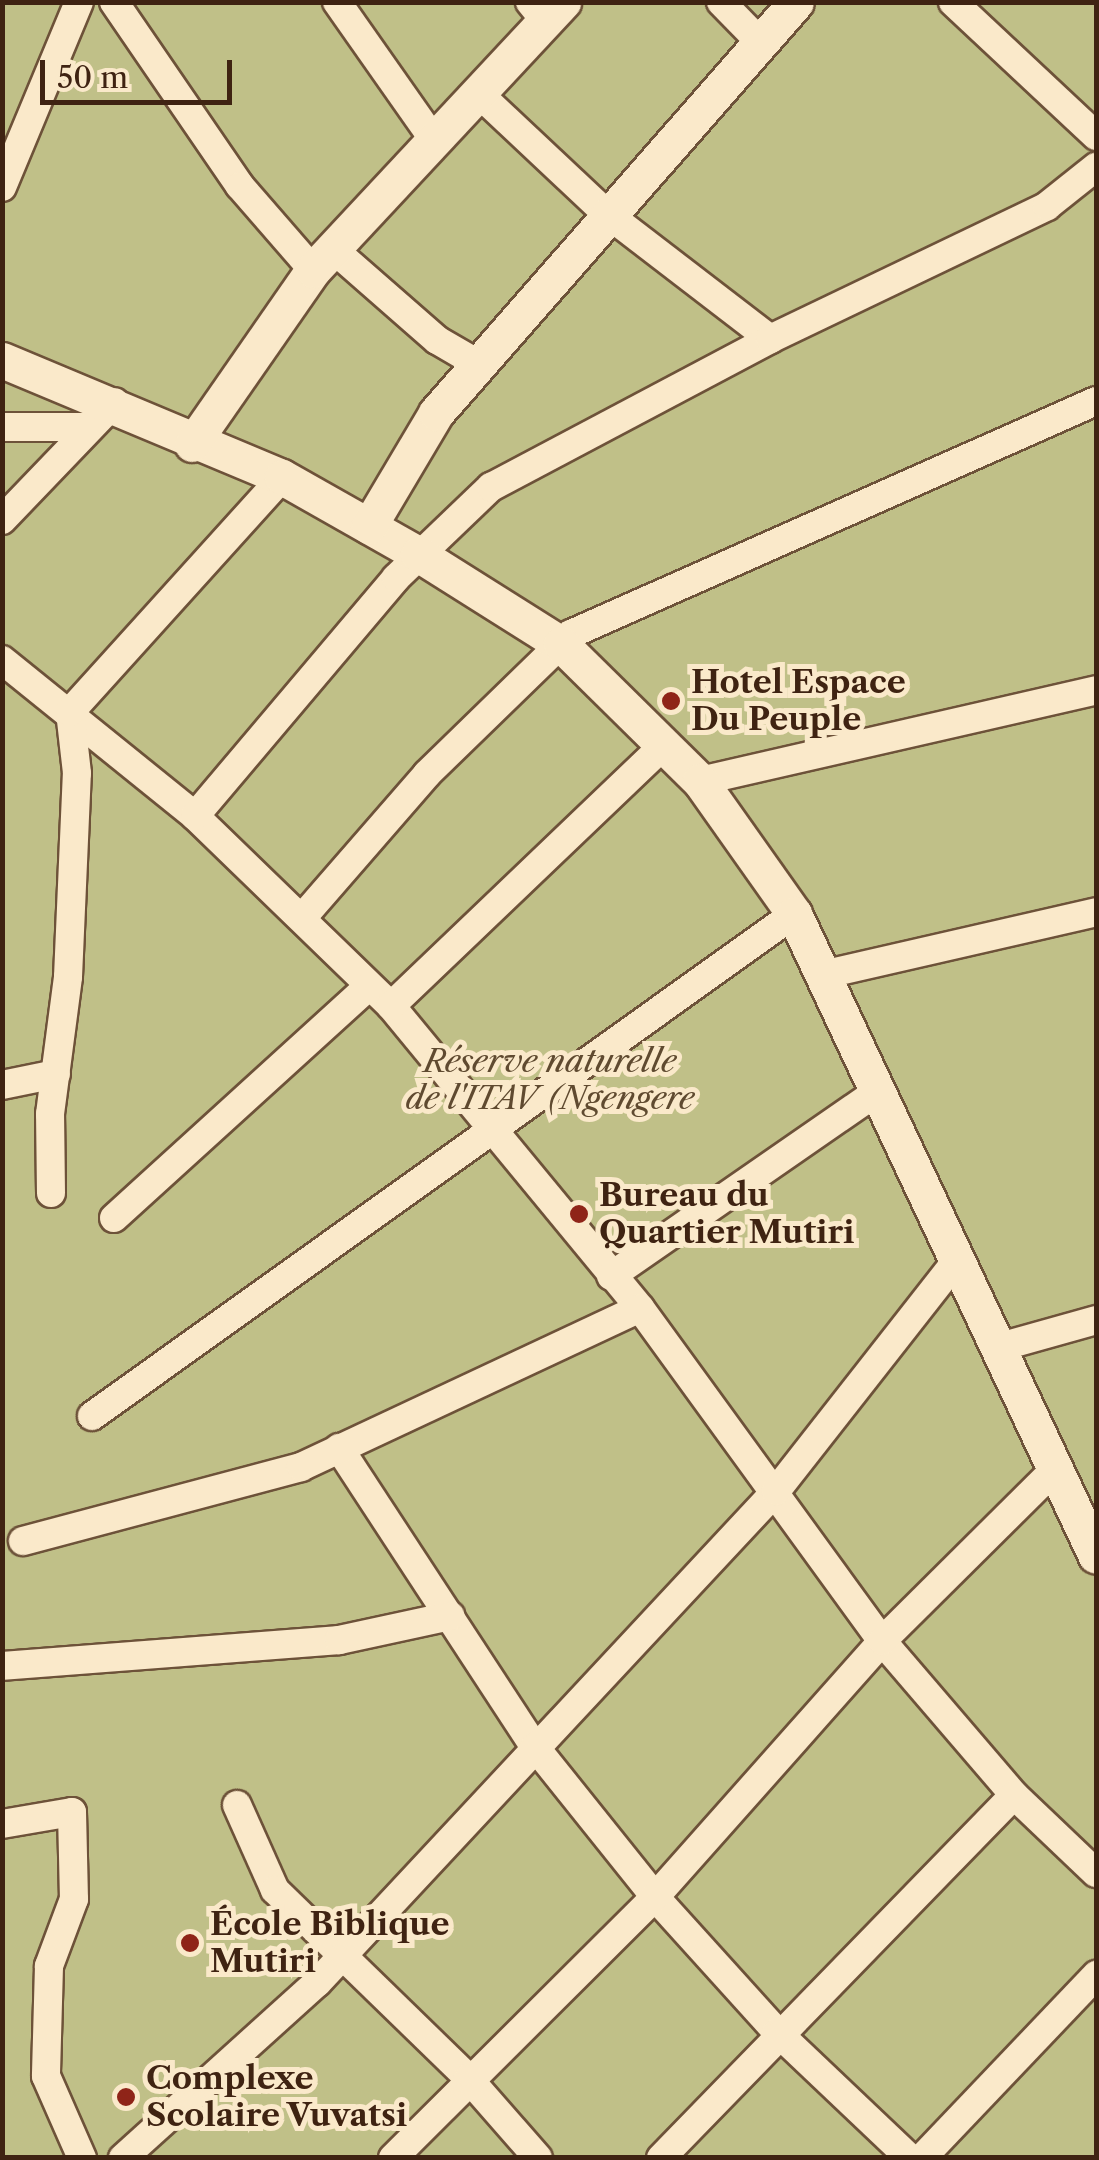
<!DOCTYPE html>
<html>
<head>
<meta charset="utf-8">
<style>
  body { margin:0 }
  #map { position:relative; width:1099px; height:2160px; overflow:hidden; background:#f8ddae; font-family:"Libre Caslon Text",serif }
  div>[style] { position:absolute }
  .green>* { inset:0; background:#c0c088 }
  .roads { filter:drop-shadow(2px 0 #6d5239) drop-shadow(-2px 0 #6d5239) drop-shadow(0 2px #6d5239) drop-shadow(0 -2px #6d5239) }
  .minor>* { height:28px; margin:-14px; padding:0 14px; transform-origin:14px; border-radius:14px; background:#fae9ca }
  .tertiary>* { height:35px; margin:-17.5px; padding:0 17.5px; transform-origin:17.5px; border-radius:17.5px; background:#fae9ca }
  .dots>* { width:28px; height:28px; translate:-50% -50%; box-sizing:border-box; border:5px solid #fae9ca; border-radius:50% }
  span { translate:-50% -50%; white-space:nowrap; text-align:center; line-height:1.15; -webkit-text-stroke:10px #fae9ca; paint-order:stroke }
  .poi-label { font-size:32px; color:#3f2312; font-weight:700 }
  .left { translate:0 -50%; text-align:left }
  .park-label { font-size:32px; color:#5f4a30; font-style:italic }
  .frame { position:absolute; inset:0; border:5px solid #3f2312; pointer-events:none }
  .scale { position:absolute; left:40px; top:60px; width:192px; height:45px; box-sizing:border-box; border:5px solid #3f2312; border-top:0; padding-left:12px; font-size:30px; line-height:35px; white-space:nowrap; color:#3f2312; -webkit-text-stroke:8px #fae9ca; paint-order:stroke }
</style>
</head>
<body>
<div id="map">
  <div class="green">
    <i style="clip-path:polygon(3px 3px,1096px 3px,1096px 2157px,3px 2157px)"></i>
  </div>
  <div class="roads">
    <div class="minor">
      <i style="left:114px;top:2px;width:223px;rotate:55.6deg"></i>
      <i style="left:240px;top:186px;width:111px;rotate:49deg"></i>
      <i style="left:337px;top:2px;width:165px;rotate:54.9deg"></i>
      <i style="left:530px;top:2px;width:26px;rotate:51deg"></i>
      <i style="left:721px;top:2px;width:57px;rotate:45.7deg"></i>
      <i style="left:953px;top:2px;width:196px;rotate:43.1deg"></i>
      <i style="left:477px;top:92px;width:177px;rotate:43.2deg"></i>
      <i style="left:606px;top:213px;width:207px;rotate:37.5deg"></i>
      <i style="left:2px;top:187px;width:200px;rotate:-67.4deg"></i>
      <i style="left:333px;top:249px;width:138px;rotate:41.2deg"></i>
      <i style="left:437px;top:340px;width:50px;rotate:30.2deg"></i>
      <i style="left:2px;top:427px;width:83px"></i>
      <i style="left:2px;top:520px;width:163px;rotate:-46.2deg"></i>
      <i style="left:2px;top:660px;width:248px;rotate:38.9deg"></i>
      <i style="left:195px;top:816px;width:273px;rotate:44.1deg"></i>
      <i style="left:391px;top:1006px;width:391px;rotate:50.5deg"></i>
      <i style="left:640px;top:1308px;width:412px;rotate:54deg"></i>
      <i style="left:882px;top:1641px;width:203px;rotate:49.4deg"></i>
      <i style="left:1014px;top:1795px;width:113px;rotate:43.6deg"></i>
      <i style="left:700px;top:781px;width:406px;rotate:-12.9deg"></i>
      <i style="left:195px;top:816px;width:312px;rotate:-49.8deg"></i>
      <i style="left:396px;top:578px;width:132px;rotate:-43.8deg"></i>
      <i style="left:491px;top:487px;width:316px;rotate:-27.9deg"></i>
      <i style="left:770px;top:339px;width:307px;rotate:-25.6deg"></i>
      <i style="left:1047px;top:206px;width:63px;rotate:-38.5deg"></i>
      <i style="left:302px;top:918px;width:191px;rotate:-49deg"></i>
      <i style="left:427px;top:774px;width:201px;rotate:-44.2deg"></i>
      <i style="left:571px;top:634px;width:574px;rotate:-23.93deg"></i>
      <i style="left:822px;top:975px;width:281px;rotate:-12.9deg"></i>
      <i style="left:391px;top:1006px;width:376px;rotate:-43.7deg"></i>
      <i style="left:2px;top:1085px;width:55px;rotate:-11.5deg"></i>
      <i style="left:51px;top:1193px;width:79px;rotate:-90.7deg"></i>
      <i style="left:50px;top:1114px;width:138px;rotate:-82.5deg"></i>
      <i style="left:68px;top:977px;width:204px;rotate:-87.5deg"></i>
      <i style="left:77px;top:773px;width:61px;rotate:-96.5deg"></i>
      <i style="left:70px;top:712px;width:316px;rotate:-47.9deg"></i>
      <i style="left:114px;top:1218px;width:345px;rotate:-42.3deg"></i>
      <i style="left:611px;top:1276px;width:325px;rotate:-34.7deg"></i>
      <i style="left:1000px;top:1347px;width:100px;rotate:-15.7deg"></i>
      <i style="left:92px;top:1416px;width:863px;rotate:-35.57deg"></i>
      <i style="left:339px;top:1448px;width:358px;rotate:56.8deg"></i>
      <i style="left:535px;top:1747px;width:192px;rotate:51.3deg"></i>
      <i style="left:655px;top:1897px;width:182px;rotate:47.9deg"></i>
      <i style="left:777px;top:2032px;width:183px;rotate:43.5deg"></i>
      <i style="left:23px;top:1541px;width:288px;rotate:-14.9deg"></i>
      <i style="left:301px;top:1467px;width:374px;rotate:-25.1deg"></i>
      <i style="left:2px;top:1666px;width:338px;rotate:-4.4deg"></i>
      <i style="left:339px;top:1640px;width:114px;rotate:-12.2deg"></i>
      <i style="left:237px;top:1805px;width:93px;rotate:65.9deg"></i>
      <i style="left:275px;top:1890px;width:269px;rotate:44.2deg"></i>
      <i style="left:468px;top:2078px;width:106px;rotate:48.8deg"></i>
      <i style="left:2px;top:1824px;width:71px;rotate:-9.7deg"></i>
      <i style="left:72px;top:1812px;width:87px;rotate:88.7deg"></i>
      <i style="left:74px;top:1899px;width:72px;rotate:110.5deg"></i>
      <i style="left:49px;top:1966px;width:110px;rotate:91.6deg"></i>
      <i style="left:46px;top:2076px;width:90px;rotate:66.3deg"></i>
      <i style="left:123px;top:2158px;width:261px;rotate:-42.1deg"></i>
      <i style="left:317px;top:1983px;width:673px;rotate:-46.99deg"></i>
      <i style="left:776px;top:1491px;width:293px;rotate:-51.9deg"></i>
      <i style="left:393px;top:2158px;width:370px;rotate:-44.9deg"></i>
      <i style="left:655px;top:1897px;width:342px;rotate:-48.4deg"></i>
      <i style="left:882px;top:1641px;width:244px;rotate:-44.8deg"></i>
      <i style="left:661px;top:2158px;width:506px;rotate:-45.8deg"></i>
      <i style="left:922px;top:2158px;width:253px;rotate:-46.4deg"></i>
    </div>
    <div class="tertiary">
      <i style="left:2px;top:360px;width:303px;rotate:22.7deg"></i>
      <i style="left:282px;top:477px;width:156px;rotate:29.5deg"></i>
      <i style="left:418px;top:554px;width:169px;rotate:32.2deg"></i>
      <i style="left:561px;top:644px;width:195px;rotate:44.6deg"></i>
      <i style="left:700px;top:781px;width:163px;rotate:54.7deg"></i>
      <i style="left:794px;top:914px;width:709px;rotate:64.81deg"></i>
      <i style="left:192px;top:444px;width:212px;rotate:-55.2deg"></i>
      <i style="left:313px;top:270px;width:367px;rotate:-47deg"></i>
      <i style="left:369px;top:526px;width:131px;rotate:-59.3deg"></i>
      <i style="left:436px;top:413px;width:546px;rotate:-48.78deg"></i>
    </div>
  </div>
  <div class="dots">
    <i style="left:671px;top:701px;background:#8f2418"></i>
    <i style="left:579px;top:1214px;background:#8f2418"></i>
    <i style="left:190px;top:1943px;background:#8f2418"></i>
    <i style="left:126px;top:2097px;background:#8f2418"></i>
  </div>
  <div class="poi-label">
    <span class="left" style="left:691px;top:701px">Hotel Espace<br>Du Peuple</span>
    <span class="left" style="left:599px;top:1214px">Bureau du<br>Quartier Mutiri</span>
    <span class="left" style="left:210px;top:1943px">École Biblique<br>Mutiri</span>
    <span class="left" style="left:146px;top:2097px">Complexe<br>Scolaire Vuvatsi</span>
  </div>
  <div class="park-label">
    <span style="left:550px;top:1080px">Réserve naturelle<br>de l'ITAV (Ngengere</span>
  </div>
  <div class="frame"></div>
  <div class="scale">50 m</div>
</div>
</body>
</html>
